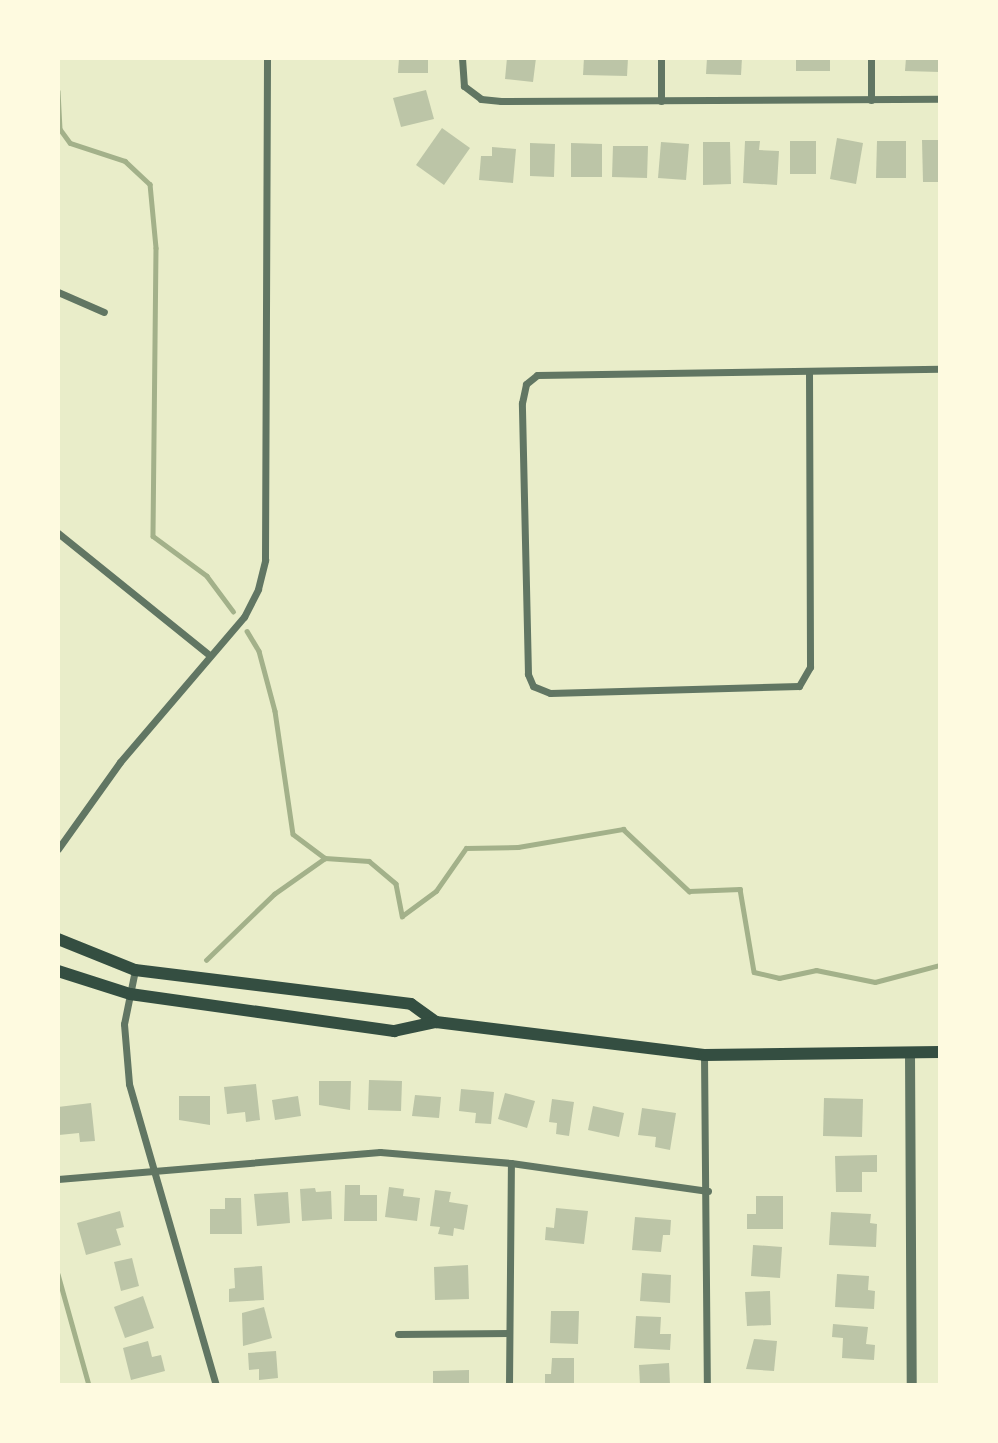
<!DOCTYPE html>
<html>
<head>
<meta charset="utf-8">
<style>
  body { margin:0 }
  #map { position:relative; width:998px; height:1443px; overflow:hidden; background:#e9edc9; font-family:"Archivo Narrow",sans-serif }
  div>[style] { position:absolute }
  .stream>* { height:4.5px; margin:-2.25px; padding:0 2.25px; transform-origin:2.25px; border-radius:2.25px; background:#a3b18a }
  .building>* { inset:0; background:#bcc5a7 }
  .minor>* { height:7px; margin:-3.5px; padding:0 3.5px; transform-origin:3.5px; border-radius:3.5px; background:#617663 }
  .tertiary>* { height:10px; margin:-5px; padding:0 5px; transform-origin:5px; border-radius:5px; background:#617663 }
  .secondary>* { height:12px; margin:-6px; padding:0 6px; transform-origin:6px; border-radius:6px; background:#344e41 }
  span { translate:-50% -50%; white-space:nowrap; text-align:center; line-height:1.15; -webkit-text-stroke:6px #fefae0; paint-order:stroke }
  .frame { position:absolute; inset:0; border:60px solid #fefae0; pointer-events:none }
</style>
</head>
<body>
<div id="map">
  <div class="stream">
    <i style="left:58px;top:91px;width:38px;rotate:87deg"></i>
    <i style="left:60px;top:129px;width:17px;rotate:54deg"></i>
    <i style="left:70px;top:143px;width:58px;rotate:18.1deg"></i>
    <i style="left:125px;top:161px;width:34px;rotate:43deg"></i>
    <i style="left:150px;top:184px;width:64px;rotate:84.6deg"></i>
    <i style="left:156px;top:248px;width:288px;rotate:90.6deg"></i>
    <i style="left:153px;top:536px;width:67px;rotate:36.5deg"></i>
    <i style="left:207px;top:576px;width:44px;rotate:53.4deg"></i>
    <i style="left:247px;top:631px;width:23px;rotate:59deg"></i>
    <i style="left:259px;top:651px;width:62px;rotate:75.1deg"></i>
    <i style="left:275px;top:711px;width:124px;rotate:81.7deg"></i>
    <i style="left:293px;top:834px;width:40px;rotate:37deg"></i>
    <i style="left:206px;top:960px;width:95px;rotate:-44.1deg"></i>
    <i style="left:274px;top:894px;width:62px;rotate:-35.2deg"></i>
    <i style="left:325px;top:858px;width:44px;rotate:3.9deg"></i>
    <i style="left:369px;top:861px;width:35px;rotate:40deg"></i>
    <i style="left:396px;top:884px;width:33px;rotate:79deg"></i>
    <i style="left:402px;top:916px;width:42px;rotate:-36.3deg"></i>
    <i style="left:436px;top:891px;width:52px;rotate:-55.1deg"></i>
    <i style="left:466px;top:848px;width:52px;rotate:-1.1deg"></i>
    <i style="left:518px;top:847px;width:107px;rotate:-9.7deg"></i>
    <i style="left:623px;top:829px;width:91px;rotate:43.2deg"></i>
    <i style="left:689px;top:891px;width:51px;rotate:-2.2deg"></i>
    <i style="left:740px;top:889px;width:84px;rotate:80.4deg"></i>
    <i style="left:754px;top:972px;width:26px;rotate:13deg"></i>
    <i style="left:779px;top:978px;width:38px;rotate:-12deg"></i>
    <i style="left:816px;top:970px;width:60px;rotate:11.5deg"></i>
    <i style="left:875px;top:982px;width:67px;rotate:-14.7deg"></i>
    <i style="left:58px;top:1274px;width:115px;rotate:74.4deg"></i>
  </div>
  <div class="building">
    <i style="clip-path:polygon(399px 58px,428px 58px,428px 73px,398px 73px)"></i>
    <i style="clip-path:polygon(507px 58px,536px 58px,533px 82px,505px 79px)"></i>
    <i style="clip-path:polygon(584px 58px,628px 58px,627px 76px,583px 75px)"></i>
    <i style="clip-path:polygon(707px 58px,742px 58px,741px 75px,706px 74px)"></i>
    <i style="clip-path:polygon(796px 58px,830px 58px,830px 71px,796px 71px)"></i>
    <i style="clip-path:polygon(906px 58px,940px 58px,940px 72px,905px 71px)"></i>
    <i style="clip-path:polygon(426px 90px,434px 119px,401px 127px,393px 98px)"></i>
    <i style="clip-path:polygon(442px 128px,470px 148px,444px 185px,416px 165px)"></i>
    <i style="clip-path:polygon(837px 138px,863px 143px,856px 184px,830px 179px)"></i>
    <i style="clip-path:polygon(922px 140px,940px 140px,940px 182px,923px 182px)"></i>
    <i style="clip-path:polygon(745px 141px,760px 141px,759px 150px,779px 151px,777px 185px,743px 183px)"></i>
    <i style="clip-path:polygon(790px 141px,816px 141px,816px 174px,790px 174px)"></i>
    <i style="clip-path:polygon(877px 141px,906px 141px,906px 178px,876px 178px)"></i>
    <i style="clip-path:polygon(661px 142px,689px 144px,686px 180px,658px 178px)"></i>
    <i style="clip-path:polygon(703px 142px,730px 142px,731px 184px,703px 185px)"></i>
    <i style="clip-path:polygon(530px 143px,555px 144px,554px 177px,530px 176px)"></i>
    <i style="clip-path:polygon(571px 143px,602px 144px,602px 177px,571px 177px)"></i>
    <i style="clip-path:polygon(613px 146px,648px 146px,647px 178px,612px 177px)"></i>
    <i style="clip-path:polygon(492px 147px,516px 149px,513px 183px,479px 180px,481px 156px,492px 156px)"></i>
    <i style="clip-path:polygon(369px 1080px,402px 1081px,401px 1111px,368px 1110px)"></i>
    <i style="clip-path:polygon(319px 1081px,351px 1081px,350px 1110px,319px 1105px)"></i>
    <i style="clip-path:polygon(256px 1084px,260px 1120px,246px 1122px,245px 1112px,227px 1114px,224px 1087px)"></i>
    <i style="clip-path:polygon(461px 1089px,494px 1092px,491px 1124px,475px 1123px,476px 1113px,459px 1111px)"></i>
    <i style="clip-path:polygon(505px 1093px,535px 1101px,527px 1128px,498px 1119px)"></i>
    <i style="clip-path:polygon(415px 1095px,441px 1097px,439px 1118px,412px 1116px)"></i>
    <i style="clip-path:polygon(179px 1096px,210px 1096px,210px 1125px,179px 1120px)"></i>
    <i style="clip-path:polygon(298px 1096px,301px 1116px,275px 1120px,272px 1100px)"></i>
    <i style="clip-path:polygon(824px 1098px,863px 1099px,862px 1137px,823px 1136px)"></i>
    <i style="clip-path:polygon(552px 1099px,574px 1102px,569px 1136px,556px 1134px,557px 1123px,549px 1122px)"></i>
    <i style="clip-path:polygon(91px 1103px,95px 1141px,80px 1142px,79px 1133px,59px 1135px,58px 1107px)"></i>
    <i style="clip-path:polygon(593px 1106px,624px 1113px,619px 1137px,588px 1130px)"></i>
    <i style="clip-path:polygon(642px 1108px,676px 1113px,670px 1150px,655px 1147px,656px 1137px,638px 1135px)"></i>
    <i style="clip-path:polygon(877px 1155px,877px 1172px,862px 1172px,862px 1192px,836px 1192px,835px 1156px)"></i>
    <i style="clip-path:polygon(345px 1185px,360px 1185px,360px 1195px,377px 1195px,377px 1221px,344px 1221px)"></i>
    <i style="clip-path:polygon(389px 1187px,404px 1189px,403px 1196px,420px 1198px,417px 1221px,385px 1217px)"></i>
    <i style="clip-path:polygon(315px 1188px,316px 1192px,331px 1191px,332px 1219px,302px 1221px,300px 1189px)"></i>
    <i style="clip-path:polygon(435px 1190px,451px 1192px,449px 1202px,468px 1205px,464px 1230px,454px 1228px,453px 1236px,438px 1234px,440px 1227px,430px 1226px)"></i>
    <i style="clip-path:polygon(288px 1192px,290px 1223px,257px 1226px,254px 1194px)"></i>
    <i style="clip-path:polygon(756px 1196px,783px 1196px,783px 1229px,747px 1229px,747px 1214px,756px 1214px)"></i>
    <i style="clip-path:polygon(225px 1198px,241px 1198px,242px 1234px,210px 1234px,210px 1209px,225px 1209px)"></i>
    <i style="clip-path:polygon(556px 1208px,588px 1211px,584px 1244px,545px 1240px,546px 1227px,554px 1228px)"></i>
    <i style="clip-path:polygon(120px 1211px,124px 1227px,116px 1229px,121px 1245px,86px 1255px,77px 1223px)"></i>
    <i style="clip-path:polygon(831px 1212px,871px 1214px,870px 1223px,877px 1224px,876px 1247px,829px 1245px)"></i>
    <i style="clip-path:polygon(635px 1217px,671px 1220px,670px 1235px,663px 1235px,661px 1252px,632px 1250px)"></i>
    <i style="clip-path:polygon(753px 1245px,782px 1247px,780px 1278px,751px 1276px)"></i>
    <i style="clip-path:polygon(132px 1258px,139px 1286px,121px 1291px,114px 1262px)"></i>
    <i style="clip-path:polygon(468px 1265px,469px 1299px,435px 1300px,434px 1267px)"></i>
    <i style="clip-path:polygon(262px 1266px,264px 1300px,229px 1302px,229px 1289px,235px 1288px,234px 1268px)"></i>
    <i style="clip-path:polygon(642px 1273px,671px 1275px,670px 1303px,640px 1301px)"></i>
    <i style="clip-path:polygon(837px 1274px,869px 1276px,868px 1290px,875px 1291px,874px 1309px,835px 1307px)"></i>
    <i style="clip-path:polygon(770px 1291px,771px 1325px,747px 1326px,745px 1292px)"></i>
    <i style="clip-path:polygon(143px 1296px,154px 1328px,125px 1338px,114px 1307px)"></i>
    <i style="clip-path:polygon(264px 1307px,272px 1338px,243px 1346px,242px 1313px)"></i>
    <i style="clip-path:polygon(551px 1311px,579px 1311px,578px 1344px,550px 1343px)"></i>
    <i style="clip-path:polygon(636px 1316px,661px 1317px,660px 1334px,671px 1334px,670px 1350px,634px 1348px)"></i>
    <i style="clip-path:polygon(833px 1324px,868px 1327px,866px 1344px,875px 1345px,874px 1360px,842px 1358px,843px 1338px,832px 1337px)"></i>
    <i style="clip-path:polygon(754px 1339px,777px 1341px,774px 1371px,746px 1369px)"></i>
    <i style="clip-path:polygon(148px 1341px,152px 1357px,161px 1355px,165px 1371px,131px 1380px,123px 1348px)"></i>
    <i style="clip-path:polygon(276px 1351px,278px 1378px,259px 1380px,259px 1369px,249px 1370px,248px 1353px)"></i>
    <i style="clip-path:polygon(552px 1358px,574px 1358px,574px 1385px,545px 1385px,545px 1374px,551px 1374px)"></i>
    <i style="clip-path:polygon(669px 1363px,670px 1385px,640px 1385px,639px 1365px)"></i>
    <i style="clip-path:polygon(469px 1370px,469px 1385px,433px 1383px,433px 1371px)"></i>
  </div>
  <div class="minor">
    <i style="left:462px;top:58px;width:28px;rotate:86deg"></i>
    <i style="left:464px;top:86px;width:21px;rotate:37deg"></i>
    <i style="left:481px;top:99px;width:20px;rotate:6deg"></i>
    <i style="left:501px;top:101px;width:439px;rotate:-0.3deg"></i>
    <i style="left:871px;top:100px;width:42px;rotate:-90deg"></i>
    <i style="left:661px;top:101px;width:43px;rotate:-90deg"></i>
    <i style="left:58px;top:292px;width:50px;rotate:23.5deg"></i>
    <i style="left:809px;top:371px;width:296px;rotate:89.8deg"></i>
    <i style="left:810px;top:667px;width:22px;rotate:120deg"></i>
    <i style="left:799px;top:686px;width:249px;rotate:178.4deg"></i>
    <i style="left:550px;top:693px;width:18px;rotate:-158deg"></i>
    <i style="left:533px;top:686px;width:13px;rotate:-113deg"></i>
    <i style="left:528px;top:674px;width:271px;rotate:-91.3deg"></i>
    <i style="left:522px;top:403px;width:19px;rotate:-78deg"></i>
    <i style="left:526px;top:384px;width:14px;rotate:-39deg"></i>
    <i style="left:537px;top:375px;width:403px;rotate:-0.9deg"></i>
    <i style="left:58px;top:533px;width:194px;rotate:38.9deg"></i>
    <i style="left:58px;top:849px;width:107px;rotate:-54.5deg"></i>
    <i style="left:120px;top:762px;width:191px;rotate:-49.5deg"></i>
    <i style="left:244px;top:617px;width:31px;rotate:-63deg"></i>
    <i style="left:258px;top:589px;width:30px;rotate:-76deg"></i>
    <i style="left:265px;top:560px;width:502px;rotate:-89.77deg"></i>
    <i style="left:135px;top:970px;width:55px;rotate:101.5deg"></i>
    <i style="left:124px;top:1024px;width:60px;rotate:85.2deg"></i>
    <i style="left:129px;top:1084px;width:313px;rotate:73.9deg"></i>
    <i style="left:704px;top:1055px;width:330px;rotate:89.5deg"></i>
    <i style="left:58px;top:1179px;width:323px;rotate:-4.8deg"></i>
    <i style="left:380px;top:1152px;width:131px;rotate:4.8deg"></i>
    <i style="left:511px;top:1163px;width:199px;rotate:8.1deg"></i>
    <i style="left:398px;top:1334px;width:111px;rotate:-0.5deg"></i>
    <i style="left:509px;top:1385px;width:222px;rotate:-89.5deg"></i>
  </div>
  <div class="tertiary">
    <i style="left:910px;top:1053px;width:332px;rotate:89.7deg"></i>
  </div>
  <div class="secondary">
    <i style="left:58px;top:939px;width:83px;rotate:21.9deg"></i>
    <i style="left:135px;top:970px;width:278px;rotate:7deg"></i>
    <i style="left:411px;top:1004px;width:31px;rotate:36deg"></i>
    <i style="left:58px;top:971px;width:76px;rotate:17.7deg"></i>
    <i style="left:130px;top:994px;width:267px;rotate:8deg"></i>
    <i style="left:394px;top:1031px;width:43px;rotate:-12.1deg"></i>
    <i style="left:436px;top:1022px;width:270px;rotate:7deg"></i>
    <i style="left:704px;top:1055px;width:236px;rotate:-0.7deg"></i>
  </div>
  <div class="frame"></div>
</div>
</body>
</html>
